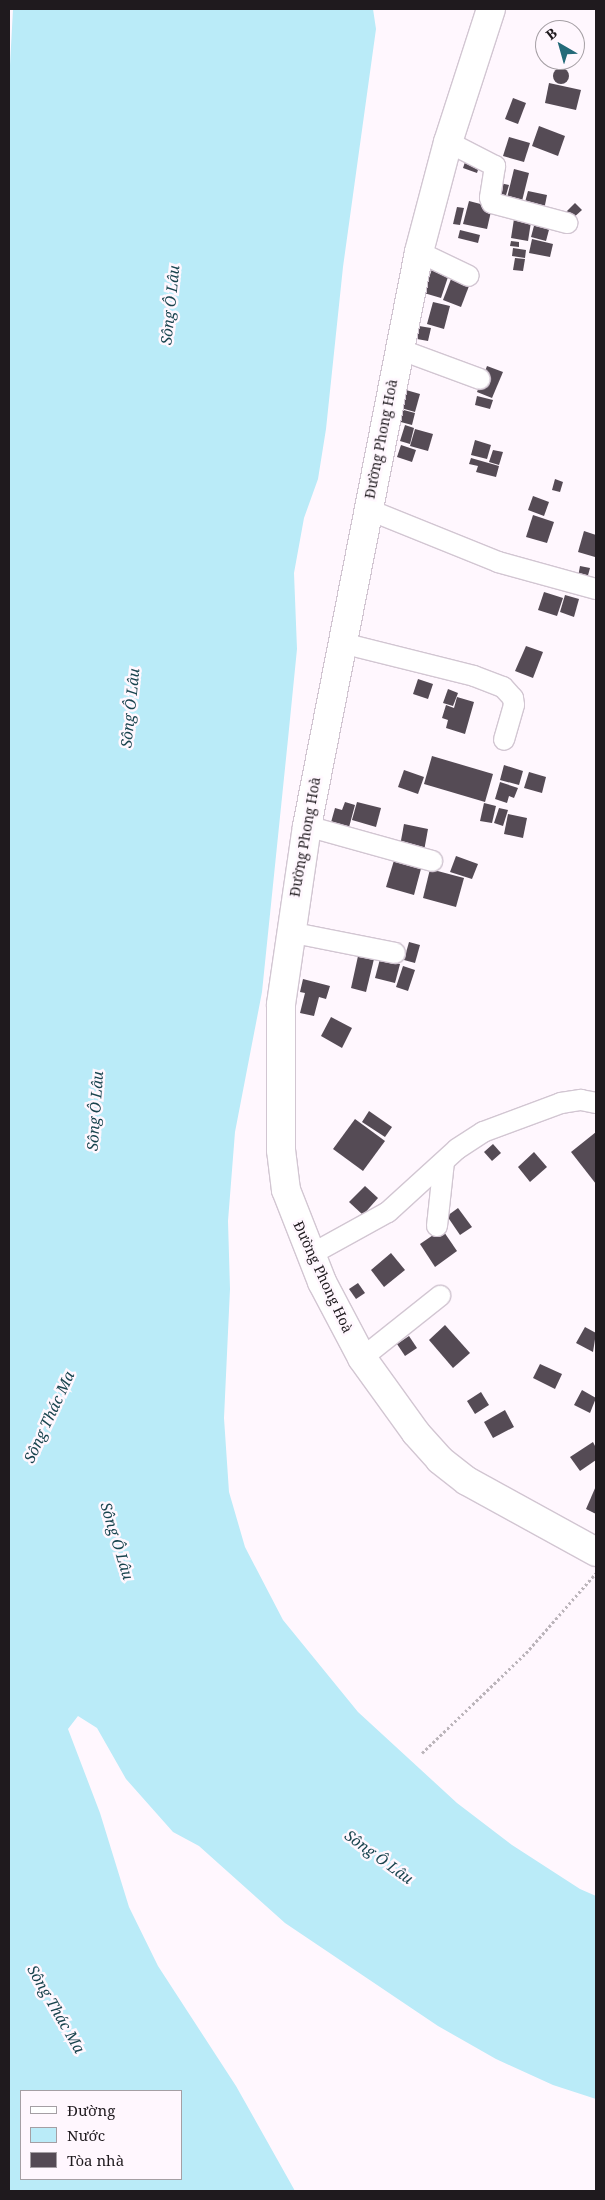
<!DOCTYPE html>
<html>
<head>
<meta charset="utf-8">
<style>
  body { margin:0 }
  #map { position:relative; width:605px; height:2200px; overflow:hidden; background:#fff7fe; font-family:"Noto Serif",serif }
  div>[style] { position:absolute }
  .water>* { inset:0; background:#baebf8 }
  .building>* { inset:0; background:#554b55 }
  .round { border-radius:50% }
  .path>* { height:3px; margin-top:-1.5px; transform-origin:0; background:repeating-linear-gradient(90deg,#bbb4ba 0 2.5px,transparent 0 5px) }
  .roads { filter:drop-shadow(1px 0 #d2c6d2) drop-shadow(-1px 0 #d2c6d2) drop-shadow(0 1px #d2c6d2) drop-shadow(0 -1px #d2c6d2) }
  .street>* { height:20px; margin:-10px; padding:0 10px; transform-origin:10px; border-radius:10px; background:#fff }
  .primary>* { height:28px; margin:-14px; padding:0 14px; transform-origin:14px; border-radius:14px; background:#fff }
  span { translate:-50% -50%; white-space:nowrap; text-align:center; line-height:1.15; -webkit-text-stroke:5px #fff7fe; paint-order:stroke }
  .street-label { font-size:14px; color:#1f1a1e }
  .water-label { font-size:15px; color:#19444e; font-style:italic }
  .frame { position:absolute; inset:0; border:10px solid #1f1a1e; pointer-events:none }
  .legend { position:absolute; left:20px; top:2090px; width:162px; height:90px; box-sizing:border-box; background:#fff7fe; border:1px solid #a59fa4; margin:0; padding:6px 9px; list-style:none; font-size:15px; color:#1f1a1e }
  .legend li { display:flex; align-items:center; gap:10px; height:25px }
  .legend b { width:25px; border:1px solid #a59fa4 }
  .north { position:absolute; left:535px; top:20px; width:50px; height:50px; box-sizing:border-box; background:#fff7fe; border:1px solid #a59fa4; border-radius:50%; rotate:322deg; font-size:14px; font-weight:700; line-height:20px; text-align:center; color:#1f1a1e }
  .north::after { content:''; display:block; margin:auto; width:18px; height:22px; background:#246a79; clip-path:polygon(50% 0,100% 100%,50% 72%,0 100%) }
</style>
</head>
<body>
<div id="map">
  <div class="water">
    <i style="clip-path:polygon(evenodd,13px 9px,373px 9px,376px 29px,343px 267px,326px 429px,318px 479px,304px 518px,294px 573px,297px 649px,288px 739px,262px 992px,235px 1132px,228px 1221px,230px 1289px,224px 1418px,229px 1492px,245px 1547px,283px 1620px,358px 1712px,457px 1803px,512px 1845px,580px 1889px,596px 1896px,596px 2099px,553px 2085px,496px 2059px,438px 2026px,285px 1923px,199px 1846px,173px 1832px,126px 1779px,97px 1728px,78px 1716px,68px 1729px,100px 1813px,129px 1907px,158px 1966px,236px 2086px,295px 2191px,9px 2191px,9px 84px,13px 9px,21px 2091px,181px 2091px,181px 2179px,21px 2179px,21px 2091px)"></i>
  </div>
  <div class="building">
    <i class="round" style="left:553px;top:68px;width:16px;height:16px"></i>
    <i style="clip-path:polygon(549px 83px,581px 90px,576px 110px,545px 103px)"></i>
    <i style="clip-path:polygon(513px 98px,526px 103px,518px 124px,505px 119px)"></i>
    <i style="clip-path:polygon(539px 126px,565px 136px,558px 156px,532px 146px)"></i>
    <i style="clip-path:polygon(509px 137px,530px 143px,524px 162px,503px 156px)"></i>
    <i style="clip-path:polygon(467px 156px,481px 160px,477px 173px,463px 168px)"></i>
    <i style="clip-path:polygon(514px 169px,529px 173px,521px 205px,506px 202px)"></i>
    <i style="clip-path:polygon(500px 183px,509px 185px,504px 202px,496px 200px)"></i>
    <i style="clip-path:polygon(528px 191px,547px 195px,544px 210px,524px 206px)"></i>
    <i style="clip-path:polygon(469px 201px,492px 207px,487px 229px,463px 224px)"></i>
    <i style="clip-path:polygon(575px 203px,582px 210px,572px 219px,565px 213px)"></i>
    <i style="clip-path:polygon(457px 207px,464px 208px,460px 225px,453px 224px)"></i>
    <i style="clip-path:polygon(514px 219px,531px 222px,528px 241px,511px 238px)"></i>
    <i style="clip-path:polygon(535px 222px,550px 226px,546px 241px,531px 237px)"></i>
    <i style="clip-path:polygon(460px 230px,480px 235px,478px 243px,458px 238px)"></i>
    <i style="clip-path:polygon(532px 239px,553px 244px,550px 257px,529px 253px)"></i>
    <i style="clip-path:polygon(511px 241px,519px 242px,519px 247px,510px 246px)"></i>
    <i style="clip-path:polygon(513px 248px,526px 250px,525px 258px,512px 256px)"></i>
    <i style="clip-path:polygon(515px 258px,525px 259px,523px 271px,513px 270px)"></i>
    <i style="clip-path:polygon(433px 266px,450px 271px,441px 298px,424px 293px)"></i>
    <i style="clip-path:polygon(451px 279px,469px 286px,461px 307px,443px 300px)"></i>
    <i style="clip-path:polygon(433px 302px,450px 306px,444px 329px,427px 324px)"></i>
    <i style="clip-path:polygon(419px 326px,431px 328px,428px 341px,417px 339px)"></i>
    <i style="clip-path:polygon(487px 366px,503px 372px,492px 398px,477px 392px)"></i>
    <i style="clip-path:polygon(406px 390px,420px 394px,415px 412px,401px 408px)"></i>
    <i style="clip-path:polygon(477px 396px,493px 400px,490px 409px,475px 405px)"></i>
    <i style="clip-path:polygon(400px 409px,415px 413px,412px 425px,397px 421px)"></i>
    <i style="clip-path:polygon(405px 425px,414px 428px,410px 444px,400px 441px)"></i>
    <i style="clip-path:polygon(415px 429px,433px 434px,428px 451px,410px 446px)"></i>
    <i style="clip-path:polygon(475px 440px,491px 445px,487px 459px,471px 455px)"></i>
    <i style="clip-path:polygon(401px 445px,416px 450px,412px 462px,397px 457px)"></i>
    <i style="clip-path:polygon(493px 450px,503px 452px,499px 465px,489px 462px)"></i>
    <i style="clip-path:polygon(471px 458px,499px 466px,496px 477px,476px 472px,478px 466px,469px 464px)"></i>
    <i style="clip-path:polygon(555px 479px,563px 482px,560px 492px,552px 490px)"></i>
    <i style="clip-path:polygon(533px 496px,549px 502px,544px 516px,528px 510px)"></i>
    <i style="clip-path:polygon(533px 515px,554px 522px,547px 543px,526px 537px)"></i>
    <i style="clip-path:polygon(584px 531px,596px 535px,595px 557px,578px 552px)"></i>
    <i style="clip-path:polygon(580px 566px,590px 568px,587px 579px,578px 577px)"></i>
    <i style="clip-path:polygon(544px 592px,563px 598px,557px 616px,538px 610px)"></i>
    <i style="clip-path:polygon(565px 595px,579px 599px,574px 617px,560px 612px)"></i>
    <i style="clip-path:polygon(526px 646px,543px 652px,533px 678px,515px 671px)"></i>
    <i style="clip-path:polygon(418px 679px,433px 684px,428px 699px,413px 694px)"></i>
    <i style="clip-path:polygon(448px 689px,458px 693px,453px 706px,443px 703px)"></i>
    <i style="clip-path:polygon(457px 697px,474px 702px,465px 734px,446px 728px,448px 720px,442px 718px,446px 705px,454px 708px)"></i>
    <i style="clip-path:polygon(432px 756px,493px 774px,485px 802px,424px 784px)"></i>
    <i style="clip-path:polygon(504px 765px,523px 771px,519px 785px,500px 780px)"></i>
    <i style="clip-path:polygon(404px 770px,424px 777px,418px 794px,398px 787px)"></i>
    <i style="clip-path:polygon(529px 772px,546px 777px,542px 793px,524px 788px)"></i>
    <i style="clip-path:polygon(500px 782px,518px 788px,514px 798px,509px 796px,507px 803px,495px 799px)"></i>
    <i style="clip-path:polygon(345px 802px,355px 805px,348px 831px,330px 826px,335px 808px,342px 810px)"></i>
    <i style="clip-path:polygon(357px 802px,381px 808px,376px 827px,352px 820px)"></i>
    <i style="clip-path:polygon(484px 803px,496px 806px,492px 823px,480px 821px)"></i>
    <i style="clip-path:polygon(499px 808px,508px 810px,503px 826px,494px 823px)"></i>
    <i style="clip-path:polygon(508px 814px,527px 818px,523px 838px,504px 834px)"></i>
    <i style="clip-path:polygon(404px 824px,428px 829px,424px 851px,400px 846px)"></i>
    <i style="clip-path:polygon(456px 856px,478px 864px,472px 879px,450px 872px)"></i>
    <i style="clip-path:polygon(395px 857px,422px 865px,414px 895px,386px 887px)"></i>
    <i style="clip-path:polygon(430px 869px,464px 878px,456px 907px,423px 898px)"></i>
    <i style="clip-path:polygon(409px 942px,420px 945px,415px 963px,404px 960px)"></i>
    <i style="clip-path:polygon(358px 956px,374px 959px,366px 992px,351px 988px)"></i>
    <i style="clip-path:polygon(380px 959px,400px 964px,395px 983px,375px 978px)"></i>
    <i style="clip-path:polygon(403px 966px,415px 970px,408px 991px,396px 987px)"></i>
    <i style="clip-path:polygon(303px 979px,330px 986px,326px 999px,319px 997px,314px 1016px,300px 1013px,305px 993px,300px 992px)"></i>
    <i style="clip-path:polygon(331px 1017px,352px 1028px,342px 1048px,321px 1036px)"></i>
    <i style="clip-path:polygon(369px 1111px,392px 1127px,385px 1137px,362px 1122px)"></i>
    <i style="clip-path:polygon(355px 1119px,385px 1141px,363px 1171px,333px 1149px)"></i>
    <i style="clip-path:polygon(596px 1132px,596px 1184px,571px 1152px)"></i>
    <i style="clip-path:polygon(493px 1144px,501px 1153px,492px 1161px,484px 1152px)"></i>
    <i style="clip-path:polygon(534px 1152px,547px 1167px,530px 1182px,518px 1167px)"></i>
    <i style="clip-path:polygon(365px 1186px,378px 1198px,363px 1215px,349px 1202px)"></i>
    <i style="clip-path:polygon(458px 1208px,472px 1227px,460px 1235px,447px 1216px)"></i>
    <i style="clip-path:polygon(442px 1229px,457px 1251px,435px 1267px,420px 1244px)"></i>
    <i style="clip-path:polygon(391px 1253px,405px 1270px,384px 1287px,371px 1270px)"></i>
    <i style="clip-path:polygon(358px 1283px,365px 1293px,356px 1299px,349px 1289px)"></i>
    <i style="clip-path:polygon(445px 1325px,470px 1353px,453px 1368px,429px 1340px)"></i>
    <i style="clip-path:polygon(585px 1327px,596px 1333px,593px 1352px,576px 1343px)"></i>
    <i style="clip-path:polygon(409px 1336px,417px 1348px,405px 1356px,397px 1344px)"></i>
    <i style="clip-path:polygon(540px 1364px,562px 1374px,555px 1389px,533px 1378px)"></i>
    <i style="clip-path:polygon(582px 1390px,596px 1398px,590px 1413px,574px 1405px)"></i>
    <i style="clip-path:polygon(481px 1392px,489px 1405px,475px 1414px,467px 1401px)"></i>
    <i style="clip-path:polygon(505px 1410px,514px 1427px,493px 1438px,484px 1422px)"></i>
    <i style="clip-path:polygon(593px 1442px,596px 1448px,596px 1460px,580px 1471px,570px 1457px)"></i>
    <i style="clip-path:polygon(596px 1486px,596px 1514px,586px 1509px)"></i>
  </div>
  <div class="path">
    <i style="left:422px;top:1753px;width:144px;rotate:-43.9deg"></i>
    <i style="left:526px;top:1653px;width:106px;rotate:-48.8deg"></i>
  </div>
  <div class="roads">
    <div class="street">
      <i style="left:448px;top:142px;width:53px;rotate:27.1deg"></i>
      <i style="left:495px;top:166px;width:32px;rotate:99deg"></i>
      <i style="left:490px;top:198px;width:5px;rotate:68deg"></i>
      <i style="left:492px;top:203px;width:78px;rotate:14.9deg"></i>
      <i style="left:419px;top:252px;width:55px;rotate:25.6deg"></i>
      <i style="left:399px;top:349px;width:86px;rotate:20.3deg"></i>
      <i style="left:367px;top:509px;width:141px;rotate:22deg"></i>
      <i style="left:498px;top:562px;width:102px;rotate:15.4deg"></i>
      <i style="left:342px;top:643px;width:136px;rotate:14deg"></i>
      <i style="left:474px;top:676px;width:31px;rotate:21deg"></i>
      <i style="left:503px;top:687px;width:15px;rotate:48deg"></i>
      <i style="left:513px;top:698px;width:7px;rotate:82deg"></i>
      <i style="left:514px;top:705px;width:36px;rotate:106deg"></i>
      <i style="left:307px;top:826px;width:130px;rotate:15.6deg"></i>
      <i style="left:289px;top:932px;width:108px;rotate:11.2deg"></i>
      <i style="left:437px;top:1226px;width:64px;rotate:-83.8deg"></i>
      <i style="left:310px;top:1255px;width:89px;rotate:-28.9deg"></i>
      <i style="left:388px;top:1212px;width:93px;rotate:-42.4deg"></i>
      <i style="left:457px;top:1149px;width:31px;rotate:-33deg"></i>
      <i style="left:483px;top:1132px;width:83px;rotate:-20.4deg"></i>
      <i style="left:561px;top:1103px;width:20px;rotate:-9deg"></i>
      <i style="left:581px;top:1100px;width:15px;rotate:11deg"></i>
      <i style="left:362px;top:1358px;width:100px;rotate:-38.5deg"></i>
    </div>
    <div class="primary">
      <i style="left:491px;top:9px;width:140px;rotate:107.9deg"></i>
      <i style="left:448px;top:142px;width:114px;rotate:104.8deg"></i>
      <i style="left:419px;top:252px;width:585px;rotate:101.04deg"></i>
      <i style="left:307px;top:826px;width:181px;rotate:98.3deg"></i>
      <i style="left:281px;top:1005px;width:145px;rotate:90deg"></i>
      <i style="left:281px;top:1150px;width:40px;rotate:82.9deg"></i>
      <i style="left:286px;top:1190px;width:99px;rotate:68.6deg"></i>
      <i style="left:322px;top:1282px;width:86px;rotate:62.2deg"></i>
      <i style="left:362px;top:1358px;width:92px;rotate:54.2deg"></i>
      <i style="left:416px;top:1433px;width:36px;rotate:48deg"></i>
      <i style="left:440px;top:1460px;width:34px;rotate:38deg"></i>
      <i style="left:467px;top:1481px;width:147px;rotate:28.8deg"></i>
    </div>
  </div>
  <div class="street-label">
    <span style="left:381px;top:439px;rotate:-79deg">Đường Phong Hoà</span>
    <span style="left:305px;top:837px;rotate:-80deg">Đường Phong Hoà</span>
    <span style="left:323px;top:1277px;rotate:65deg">Đường Phong Hoà</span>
  </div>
  <div class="water-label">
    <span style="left:170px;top:305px;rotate:-84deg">Sông Ô Lâu</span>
    <span style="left:130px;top:708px;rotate:-84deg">Sông Ô Lâu</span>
    <span style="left:95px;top:1111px;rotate:-86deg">Sông Ô Lâu</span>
    <span style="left:49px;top:1417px;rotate:-65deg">Sông Thác Ma</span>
    <span style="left:117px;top:1541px;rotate:73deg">Sông Ô Lâu</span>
    <span style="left:379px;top:1857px;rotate:36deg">Sông Ô Lâu</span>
    <span style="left:56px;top:2009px;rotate:60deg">Sông Thác Ma</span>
  </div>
  <div class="frame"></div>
  <ul class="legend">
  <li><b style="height:6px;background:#fff"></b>Đường</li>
  <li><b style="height:14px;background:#baebf8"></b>Nước</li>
  <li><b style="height:14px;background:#554b55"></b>Tòa nhà</li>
  </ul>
  <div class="north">B</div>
</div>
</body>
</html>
